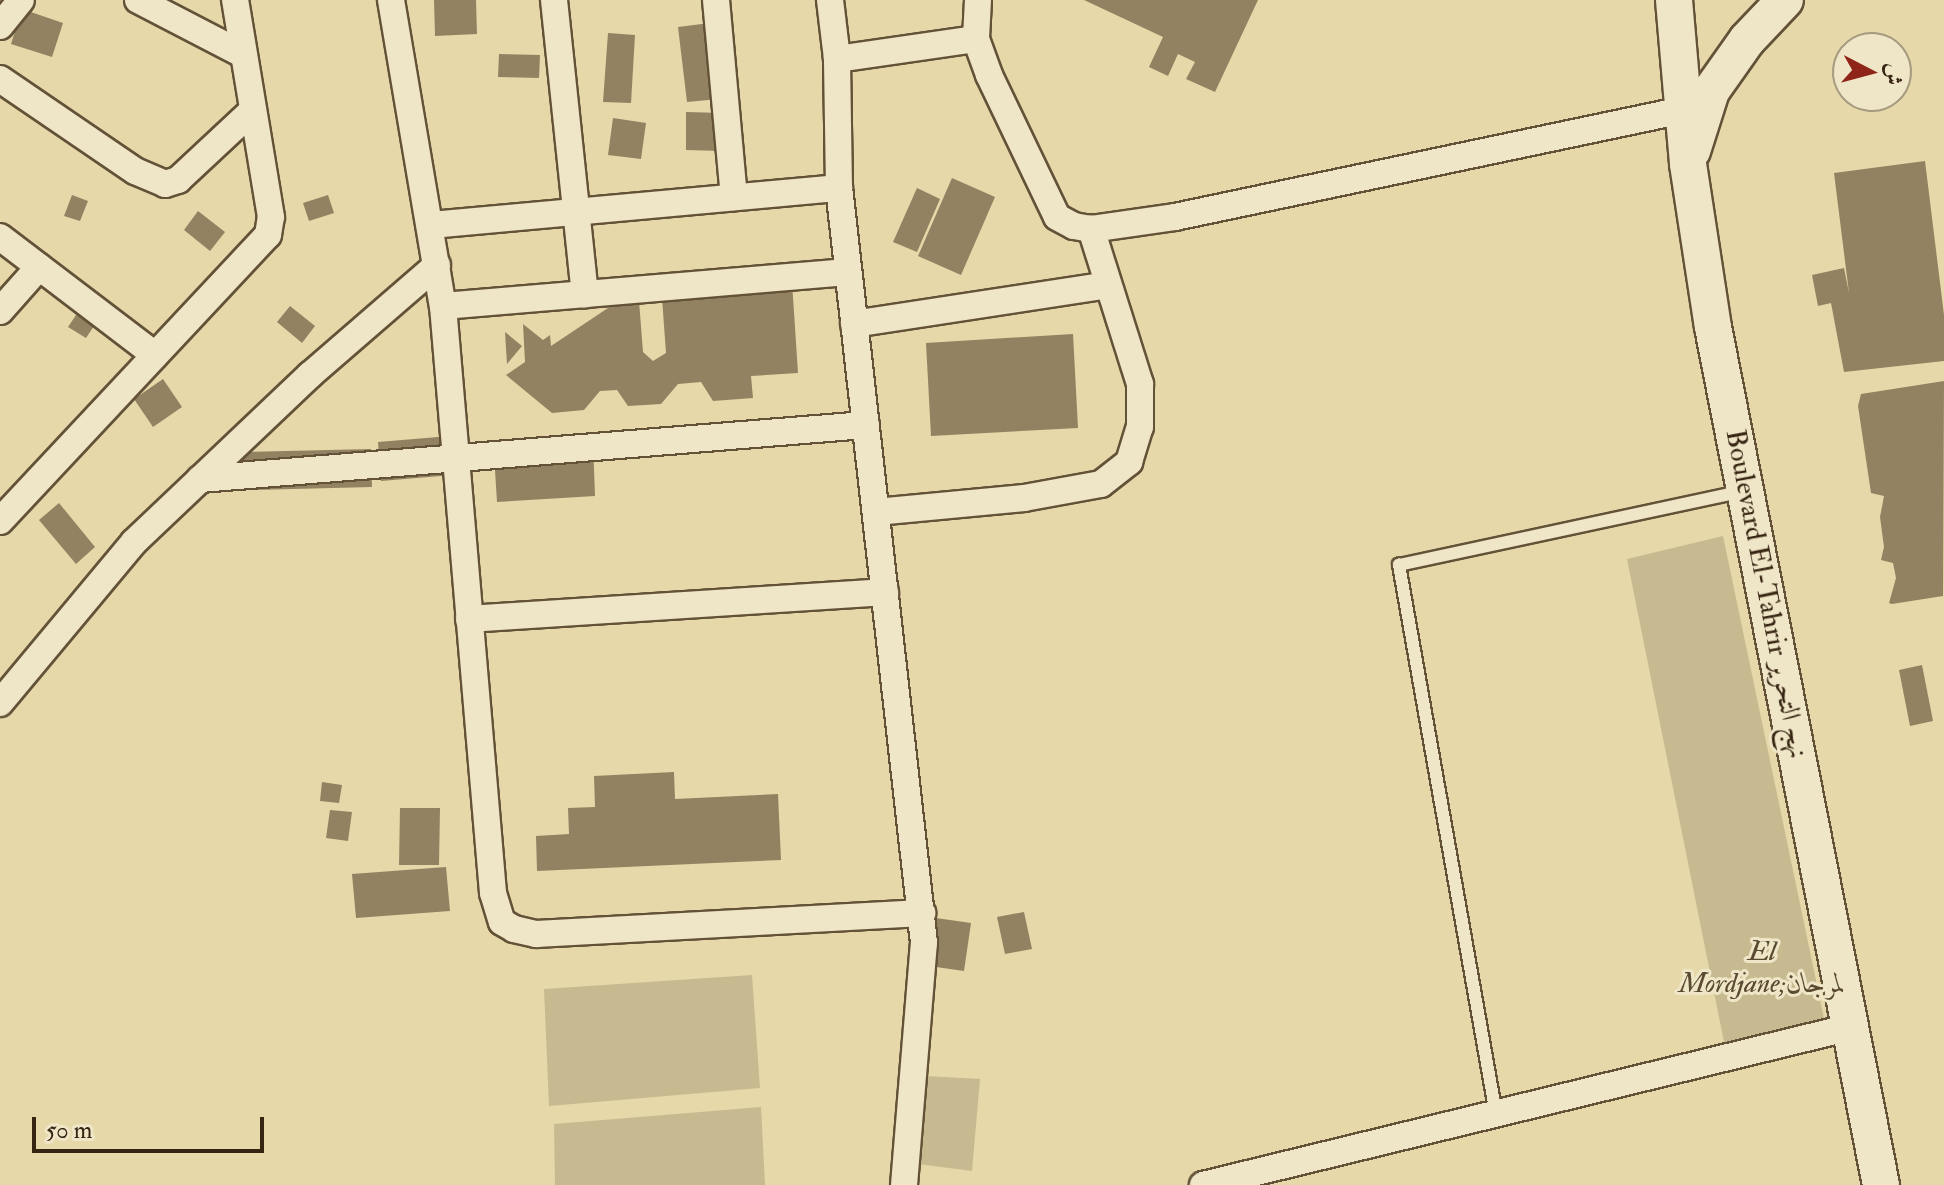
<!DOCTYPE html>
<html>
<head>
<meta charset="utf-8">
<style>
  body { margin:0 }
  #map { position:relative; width:1944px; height:1185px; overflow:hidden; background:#e6d8a9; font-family:"IM FELL Double Pica",Amiri,serif }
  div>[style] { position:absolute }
  .green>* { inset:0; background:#c8ba90 }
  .building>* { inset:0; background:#928261 }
  .roads { filter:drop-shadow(2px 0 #635238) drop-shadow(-2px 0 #635238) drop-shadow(0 2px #635238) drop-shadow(0 -2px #635238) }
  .service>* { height:12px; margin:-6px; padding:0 6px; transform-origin:6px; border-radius:6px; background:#efe6c7 }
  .minor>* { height:26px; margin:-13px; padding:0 13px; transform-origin:13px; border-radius:13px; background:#efe6c7 }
  .secondary>* { height:36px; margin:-18px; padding:0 18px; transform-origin:18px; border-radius:18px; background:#efe6c7 }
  span { translate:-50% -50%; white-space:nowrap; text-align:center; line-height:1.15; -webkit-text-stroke:6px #efe6c7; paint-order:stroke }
  .street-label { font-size:28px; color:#372513 }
  .park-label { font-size:28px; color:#5b4a32; font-style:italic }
  .north { position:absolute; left:1832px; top:32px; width:80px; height:80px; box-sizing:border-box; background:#efe6c7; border:2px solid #a5997f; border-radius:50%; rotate:96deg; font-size:22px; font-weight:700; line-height:32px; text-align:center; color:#372513 }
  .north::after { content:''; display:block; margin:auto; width:28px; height:36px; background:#8f2418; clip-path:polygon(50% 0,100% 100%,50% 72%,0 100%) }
  .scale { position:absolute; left:32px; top:1117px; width:232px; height:36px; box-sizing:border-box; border:4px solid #372513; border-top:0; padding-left:10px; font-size:24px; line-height:28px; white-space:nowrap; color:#372513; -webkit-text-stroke:6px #efe6c7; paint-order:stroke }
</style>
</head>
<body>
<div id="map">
  <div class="green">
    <i style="clip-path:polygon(1723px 536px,1826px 1028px,1725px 1047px,1627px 559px)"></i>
    <i style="clip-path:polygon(752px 975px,760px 1088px,549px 1106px,544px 989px)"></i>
    <i style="clip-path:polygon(926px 1076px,980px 1079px,972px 1171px,918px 1164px)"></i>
    <i style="clip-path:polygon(761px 1107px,765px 1185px,555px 1185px,554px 1124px)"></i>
  </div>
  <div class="building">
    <i style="clip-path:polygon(434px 0,476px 0,477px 34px,435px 36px)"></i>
    <i style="clip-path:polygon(1084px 0,1258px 0,1215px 92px,1186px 79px,1195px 62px,1178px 54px,1168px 76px,1149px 67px,1163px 37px)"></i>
    <i style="clip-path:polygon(22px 9px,63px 23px,52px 57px,11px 44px)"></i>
    <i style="clip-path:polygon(710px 23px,719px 99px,687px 102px,678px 27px)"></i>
    <i style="clip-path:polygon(608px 33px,635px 35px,631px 103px,603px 102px)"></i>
    <i style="clip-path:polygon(499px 54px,540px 55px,539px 78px,498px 77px)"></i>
    <i style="clip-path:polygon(686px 112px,723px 113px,722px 151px,686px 150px)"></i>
    <i style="clip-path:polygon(613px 118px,646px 123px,641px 159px,608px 155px)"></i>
    <i style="clip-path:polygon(1925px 161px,1944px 315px,1944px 361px,1844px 372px,1831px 303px,1818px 306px,1812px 275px,1844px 268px,1849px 293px,1834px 173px)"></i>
    <i style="clip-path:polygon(952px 178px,995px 197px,961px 275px,918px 256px)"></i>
    <i style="clip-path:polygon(917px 188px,940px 199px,917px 252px,893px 242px)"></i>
    <i style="clip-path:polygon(72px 195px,88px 201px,80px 221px,64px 216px)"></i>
    <i style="clip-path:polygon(328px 195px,334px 213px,309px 221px,303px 203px)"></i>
    <i style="clip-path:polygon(198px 211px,225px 232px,210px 251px,184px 230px)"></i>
    <i style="clip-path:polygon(792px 282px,798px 373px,751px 376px,753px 398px,713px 401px,701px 382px,678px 384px,661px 404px,628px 406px,617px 390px,600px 391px,584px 410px,552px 413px,506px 375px,525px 362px,523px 324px,543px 340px,550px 335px,551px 346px,638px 288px,643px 352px,653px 361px,666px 353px,662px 298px)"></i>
    <i style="clip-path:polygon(290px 306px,315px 326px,302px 343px,277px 322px)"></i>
    <i style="clip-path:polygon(78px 312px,96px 323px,86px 338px,68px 327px)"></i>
    <i style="clip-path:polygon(505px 332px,522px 346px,507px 364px)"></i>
    <i style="clip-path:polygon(1073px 334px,1078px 428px,931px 436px,926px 343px)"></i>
    <i style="clip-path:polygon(163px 379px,182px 407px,153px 427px,134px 399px)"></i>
    <i style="clip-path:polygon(1944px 381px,1943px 596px,1892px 604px,1889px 603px,1896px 578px,1893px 563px,1881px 560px,1884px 547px,1880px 517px,1884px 496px,1871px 493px,1858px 406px,1861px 394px)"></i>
    <i style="clip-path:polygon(462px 435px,465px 474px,381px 481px,378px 442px)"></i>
    <i style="clip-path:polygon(593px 443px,595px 496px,497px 502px,494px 454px)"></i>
    <i style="clip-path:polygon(371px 449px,372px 487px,208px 491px,207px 453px)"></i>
    <i style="clip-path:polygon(59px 503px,95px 547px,76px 564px,39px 520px)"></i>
    <i style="clip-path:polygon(1922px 665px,1933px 721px,1910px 726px,1899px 670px)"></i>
    <i style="clip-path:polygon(674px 772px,675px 799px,778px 794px,781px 860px,537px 871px,536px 836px,569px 834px,568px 808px,595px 807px,594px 776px)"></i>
    <i style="clip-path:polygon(322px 782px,342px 785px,339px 803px,320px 801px)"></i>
    <i style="clip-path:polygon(400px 808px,440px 808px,439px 865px,399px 865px)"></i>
    <i style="clip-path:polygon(330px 810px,352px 812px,348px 841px,326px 838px)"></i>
    <i style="clip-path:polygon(446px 867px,450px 911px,356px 918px,352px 874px)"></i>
    <i style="clip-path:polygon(1024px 912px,1032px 949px,1005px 954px,997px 917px)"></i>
    <i style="clip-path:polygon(929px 917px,971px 923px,964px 971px,922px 965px)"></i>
  </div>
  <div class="roads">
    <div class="service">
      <i style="left:1496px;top:1114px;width:558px;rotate:-100.02deg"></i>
      <i style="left:1399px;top:565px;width:352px;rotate:-12.1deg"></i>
    </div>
    <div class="minor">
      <i style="left:138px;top:0;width:119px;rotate:27.4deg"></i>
      <i style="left:391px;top:0;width:310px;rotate:80.4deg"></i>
      <i style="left:443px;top:306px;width:589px;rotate:85.13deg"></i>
      <i style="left:493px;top:893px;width:30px;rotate:73deg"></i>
      <i style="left:502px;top:922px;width:14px;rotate:30deg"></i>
      <i style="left:514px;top:929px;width:23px;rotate:13deg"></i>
      <i style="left:536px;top:934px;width:387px;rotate:-3.1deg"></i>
      <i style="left:554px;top:0;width:296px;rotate:84deg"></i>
      <i style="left:716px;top:0;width:198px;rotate:84.8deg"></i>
      <i style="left:830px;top:0;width:59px;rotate:83.2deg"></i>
      <i style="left:978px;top:0;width:39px;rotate:93deg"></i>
      <i style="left:976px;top:39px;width:38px;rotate:70deg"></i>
      <i style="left:989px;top:75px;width:157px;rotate:64.4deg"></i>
      <i style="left:1057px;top:217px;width:19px;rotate:28deg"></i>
      <i style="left:1074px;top:226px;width:17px;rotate:10deg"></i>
      <i style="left:1091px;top:229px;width:85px;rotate:-8.1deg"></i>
      <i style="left:1175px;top:217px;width:519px;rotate:-11.89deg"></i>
      <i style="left:0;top:26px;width:33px;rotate:-51deg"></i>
      <i style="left:0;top:79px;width:163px;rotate:34.3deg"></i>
      <i style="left:135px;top:171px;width:33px;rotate:23deg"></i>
      <i style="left:165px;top:184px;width:14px;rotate:-17deg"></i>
      <i style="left:178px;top:180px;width:100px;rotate:-43deg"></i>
      <i style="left:431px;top:225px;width:410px;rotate:-5.2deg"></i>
      <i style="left:0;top:237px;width:195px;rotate:37.3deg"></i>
      <i style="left:443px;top:306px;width:406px;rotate:-4.8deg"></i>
      <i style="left:0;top:311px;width:59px;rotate:-48.4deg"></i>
      <i style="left:854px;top:324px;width:257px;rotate:-8.7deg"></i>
      <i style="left:200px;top:479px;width:668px;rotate:-4.64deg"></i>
      <i style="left:876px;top:512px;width:149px;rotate:-5.4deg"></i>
      <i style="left:1024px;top:498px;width:78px;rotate:-10.3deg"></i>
      <i style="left:1101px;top:484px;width:36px;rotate:-38deg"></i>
      <i style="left:1129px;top:462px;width:37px;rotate:-73deg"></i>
      <i style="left:1140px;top:427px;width:43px;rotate:-90deg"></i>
      <i style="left:1140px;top:384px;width:163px;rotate:-107.5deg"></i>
      <i style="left:0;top:521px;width:392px;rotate:-46.9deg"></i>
      <i style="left:268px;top:235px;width:18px;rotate:-81deg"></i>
      <i style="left:271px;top:217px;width:220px;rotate:-99.4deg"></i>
      <i style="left:469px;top:619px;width:417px;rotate:-3.7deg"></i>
      <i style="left:0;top:703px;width:209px;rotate:-50.2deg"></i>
      <i style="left:134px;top:542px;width:243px;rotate:-43.5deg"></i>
      <i style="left:310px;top:375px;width:168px;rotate:-40.9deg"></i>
      <i style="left:904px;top:1185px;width:243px;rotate:-85.3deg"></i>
      <i style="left:924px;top:943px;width:760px;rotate:-96.42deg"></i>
      <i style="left:839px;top:188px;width:129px;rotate:-90.9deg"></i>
      <i style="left:837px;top:59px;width:140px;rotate:-8.2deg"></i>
      <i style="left:1203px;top:1185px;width:667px;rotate:-13.7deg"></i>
    </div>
    <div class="secondary">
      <i style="left:1674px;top:0;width:165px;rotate:85.1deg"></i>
      <i style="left:1688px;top:164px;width:165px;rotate:81.3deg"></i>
      <i style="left:1713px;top:327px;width:874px;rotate:78.92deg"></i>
      <i style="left:1692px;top:151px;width:63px;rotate:-72.4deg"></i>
      <i style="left:1711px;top:91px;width:62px;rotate:-54.8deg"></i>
      <i style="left:1747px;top:40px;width:55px;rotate:-46.5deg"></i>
    </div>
  </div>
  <div class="street-label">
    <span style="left:1766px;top:594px;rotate:79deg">Boulevard El-Tahrir نهج التحرير</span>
  </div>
  <div class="park-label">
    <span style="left:1762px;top:968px">El<br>Mordjane;لمرجان</span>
  </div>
  <div class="north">ش</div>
  <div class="scale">50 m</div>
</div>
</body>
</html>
